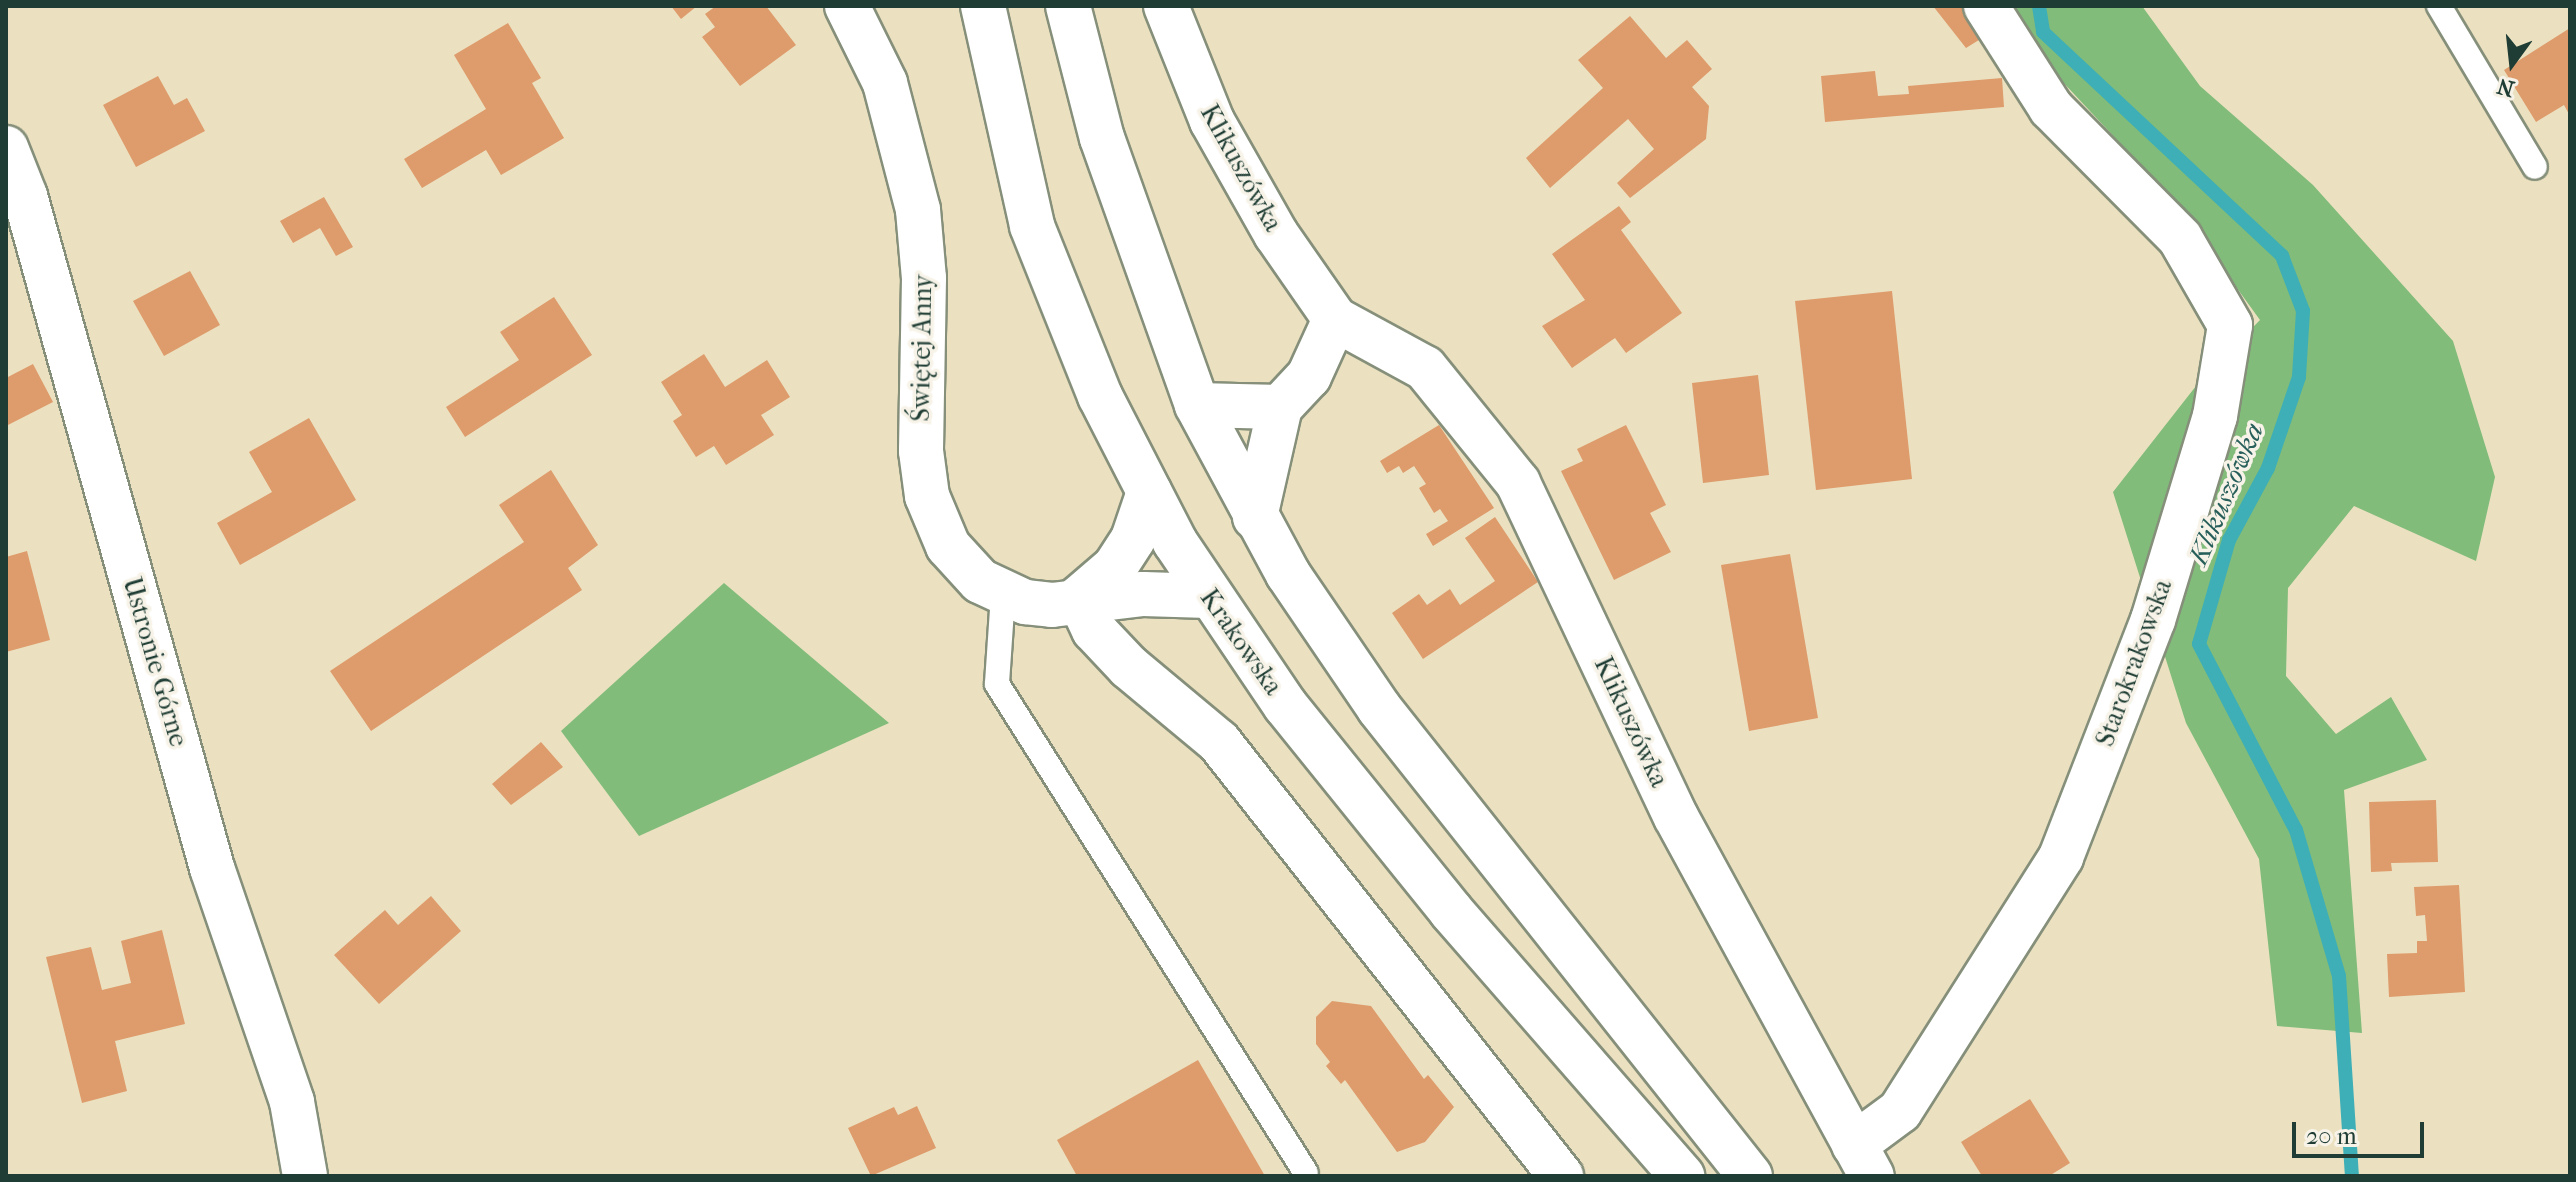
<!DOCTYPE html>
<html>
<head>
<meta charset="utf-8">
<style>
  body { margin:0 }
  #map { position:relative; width:2576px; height:1182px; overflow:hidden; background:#ebe1c0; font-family:"IM FELL French Canon",serif }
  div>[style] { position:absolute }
  .forest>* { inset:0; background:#81bc7a }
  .stream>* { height:14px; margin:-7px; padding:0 7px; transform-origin:7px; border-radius:7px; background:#3eafb6 }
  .building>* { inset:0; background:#de9b6b }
  .roads { filter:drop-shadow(2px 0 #858f7a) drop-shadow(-2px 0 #858f7a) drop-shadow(0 2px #858f7a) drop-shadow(0 -2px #858f7a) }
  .lane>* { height:24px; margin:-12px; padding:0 12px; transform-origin:12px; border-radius:12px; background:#fff }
  .street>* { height:44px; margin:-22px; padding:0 22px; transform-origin:22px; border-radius:22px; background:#fff }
  .secondary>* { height:44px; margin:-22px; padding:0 22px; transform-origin:22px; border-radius:22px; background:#fff }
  span { translate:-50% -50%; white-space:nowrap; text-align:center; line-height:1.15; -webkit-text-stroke:7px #f7f3e8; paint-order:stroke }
  .street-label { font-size:26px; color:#1f3d34 }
  .water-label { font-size:28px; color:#285f5b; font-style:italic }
  .frame { position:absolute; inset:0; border:8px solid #1f3d34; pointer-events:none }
  .north { position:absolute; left:2472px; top:24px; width:80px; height:80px; -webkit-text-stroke:6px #f7f3e8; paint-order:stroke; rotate:195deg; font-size:22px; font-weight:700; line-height:32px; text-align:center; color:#1f3d34 }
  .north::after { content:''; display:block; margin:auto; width:28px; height:36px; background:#1f3d34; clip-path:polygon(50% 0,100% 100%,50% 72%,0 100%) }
  .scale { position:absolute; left:2292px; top:1122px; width:132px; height:36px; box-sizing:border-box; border:4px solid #1f3d34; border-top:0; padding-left:10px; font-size:24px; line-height:28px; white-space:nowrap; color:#1f3d34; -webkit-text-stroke:6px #f7f3e8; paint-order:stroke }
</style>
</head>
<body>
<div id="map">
  <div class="forest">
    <i style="clip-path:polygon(2012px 6px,2142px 6px,2200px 86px,2313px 185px,2453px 341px,2495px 477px,2476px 561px,2354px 506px,2288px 588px,2286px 676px,2336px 734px,2391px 697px,2427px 760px,2344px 790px,2362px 1033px,2277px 1026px,2259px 859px,2186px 723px,2113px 492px,2196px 386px,2260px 320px,2174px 201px,2060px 79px)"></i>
    <i style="clip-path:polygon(724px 583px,889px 723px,639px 836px,561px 731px)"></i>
  </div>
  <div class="stream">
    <i style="left:2039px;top:6px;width:26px;rotate:81deg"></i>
    <i style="left:2043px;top:32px;width:328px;rotate:43.1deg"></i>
    <i style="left:2282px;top:256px;width:59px;rotate:69.1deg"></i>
    <i style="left:2303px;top:311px;width:66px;rotate:93.5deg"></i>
    <i style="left:2299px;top:377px;width:96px;rotate:108.8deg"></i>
    <i style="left:2268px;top:468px;width:82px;rotate:118.4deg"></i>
    <i style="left:2229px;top:540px;width:108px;rotate:106.1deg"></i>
    <i style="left:2199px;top:644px;width:210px;rotate:62.5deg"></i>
    <i style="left:2296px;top:830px;width:152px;rotate:73.6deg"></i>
    <i style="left:2339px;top:976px;width:200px;rotate:86.3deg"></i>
  </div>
  <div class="building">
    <i style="clip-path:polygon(671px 6px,697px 6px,681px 19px)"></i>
    <i style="clip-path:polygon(716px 6px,766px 6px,796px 45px,740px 86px,702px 37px,715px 27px,705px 14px)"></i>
    <i style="clip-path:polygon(1933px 6px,1969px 6px,1987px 35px,1966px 48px)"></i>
    <i style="clip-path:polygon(1630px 16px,1666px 58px,1687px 40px,1712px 69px,1692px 87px,1709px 106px,1706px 139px,1630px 198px,1617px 183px,1654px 149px,1628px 119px,1550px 188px,1526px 158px,1603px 88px,1578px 60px)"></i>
    <i style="clip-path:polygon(508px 23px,541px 78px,532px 83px,564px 138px,501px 175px,486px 150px,422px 188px,404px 159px,486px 109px,454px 55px)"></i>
    <i style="clip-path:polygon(2570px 28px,2570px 116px,2564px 105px,2536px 122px,2504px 70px)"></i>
    <i style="clip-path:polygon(1875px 71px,1878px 96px,1909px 94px,1908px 86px,2002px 78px,2004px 107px,1825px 122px,1821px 76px)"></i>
    <i style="clip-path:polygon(158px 76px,174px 105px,187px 98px,205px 131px,136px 167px,103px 105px)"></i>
    <i style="clip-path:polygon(324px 197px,353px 247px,336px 256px,320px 228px,293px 243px,280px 221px)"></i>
    <i style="clip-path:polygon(1619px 206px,1631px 222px,1621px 230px,1682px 313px,1626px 353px,1615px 338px,1572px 368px,1542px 326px,1585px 300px,1552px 254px)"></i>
    <i style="clip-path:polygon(190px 271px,220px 325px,164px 356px,133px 301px)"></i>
    <i style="clip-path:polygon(1892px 291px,1912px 479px,1816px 490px,1795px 301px)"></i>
    <i style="clip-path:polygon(554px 297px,592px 355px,465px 437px,446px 407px,519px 360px,500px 332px)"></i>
    <i style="clip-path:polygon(704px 354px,725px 387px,767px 360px,790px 397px,761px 415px,774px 435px,726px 465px,714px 446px,696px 457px,673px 421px,682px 415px,661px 382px)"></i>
    <i style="clip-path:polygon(33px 364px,53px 402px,6px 426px,6px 378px)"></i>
    <i style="clip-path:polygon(1758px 375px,1769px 475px,1703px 483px,1692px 383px)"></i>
    <i style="clip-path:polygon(309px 418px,356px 500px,240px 565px,217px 523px,272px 492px,249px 452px)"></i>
    <i style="clip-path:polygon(1439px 425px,1494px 508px,1433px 546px,1426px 534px,1448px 521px,1440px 509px,1434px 513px,1419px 488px,1426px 484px,1414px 466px,1403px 473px,1399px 466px,1387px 473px,1380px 461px)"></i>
    <i style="clip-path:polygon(1626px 425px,1666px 505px,1650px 513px,1671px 552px,1614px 580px,1561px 471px,1583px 461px,1577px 449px)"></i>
    <i style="clip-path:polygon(551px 470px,598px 545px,568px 568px,582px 590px,371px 731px,330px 671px,524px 542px,499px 505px)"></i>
    <i style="clip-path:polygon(1495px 517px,1538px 582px,1423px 659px,1392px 613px,1419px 594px,1427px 605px,1450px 589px,1460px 605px,1495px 581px,1465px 538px)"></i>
    <i style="clip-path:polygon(27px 551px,50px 640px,6px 652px,6px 557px)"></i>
    <i style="clip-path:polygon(1790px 554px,1818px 718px,1749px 731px,1721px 565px)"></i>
    <i style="clip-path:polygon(541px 742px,563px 767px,511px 805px,492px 784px)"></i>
    <i style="clip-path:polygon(2436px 800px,2438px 862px,2391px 863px,2392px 871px,2371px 872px,2369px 802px)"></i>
    <i style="clip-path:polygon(2459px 885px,2465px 992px,2389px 997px,2387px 954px,2417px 953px,2417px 941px,2427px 941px,2425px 915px,2416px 916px,2414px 887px)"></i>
    <i style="clip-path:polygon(431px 896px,461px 931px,379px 1004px,334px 955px,385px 910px,398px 925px)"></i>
    <i style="clip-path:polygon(162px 930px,185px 1024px,115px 1041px,127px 1091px,82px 1103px,46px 957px,91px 947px,102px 990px,131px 983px,121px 941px)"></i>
    <i style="clip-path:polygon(1332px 1001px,1371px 1006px,1424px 1079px,1428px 1075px,1454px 1107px,1425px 1142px,1397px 1152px,1345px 1080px,1341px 1084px,1326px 1066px,1330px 1062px,1316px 1044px,1316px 1017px)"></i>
    <i style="clip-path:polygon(1198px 1060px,1265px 1176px,1077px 1176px,1057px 1140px)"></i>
    <i style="clip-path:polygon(2030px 1099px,2070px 1163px,2049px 1176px,1982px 1176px,1961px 1142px)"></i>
    <i style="clip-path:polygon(917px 1106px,936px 1148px,871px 1176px,848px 1128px,894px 1107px,898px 1115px)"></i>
  </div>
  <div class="roads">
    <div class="lane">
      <i style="left:2439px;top:6px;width:187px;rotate:59.2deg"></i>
      <i style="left:1003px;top:595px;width:89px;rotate:93.9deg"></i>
      <i style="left:997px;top:684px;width:578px;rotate:57.71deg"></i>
    </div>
    <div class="street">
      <i style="left:1166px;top:6px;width:124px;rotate:68.2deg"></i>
      <i style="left:1212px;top:121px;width:130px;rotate:60.5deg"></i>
      <i style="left:1276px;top:234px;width:103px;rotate:55.2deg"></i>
      <i style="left:1335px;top:319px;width:63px;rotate:114.5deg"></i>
      <i style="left:1309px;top:376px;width:42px;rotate:133.1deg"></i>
      <i style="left:1280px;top:407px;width:113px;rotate:102.8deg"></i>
      <i style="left:6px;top:148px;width:52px;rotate:68.4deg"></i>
      <i style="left:25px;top:196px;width:698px;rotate:74.45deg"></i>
      <i style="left:212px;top:868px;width:247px;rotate:71.1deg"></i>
      <i style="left:292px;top:1102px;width:75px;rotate:80deg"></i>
      <i style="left:1335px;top:319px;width:102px;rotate:28.6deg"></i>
      <i style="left:1425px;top:368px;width:148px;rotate:51deg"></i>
      <i style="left:1518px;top:483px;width:369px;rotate:64.7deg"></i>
      <i style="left:1676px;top:817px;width:409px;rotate:61.4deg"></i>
      <i style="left:1197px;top:405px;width:83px;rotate:1.4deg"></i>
      <i style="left:1079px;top:598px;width:35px;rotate:65deg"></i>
      <i style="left:1094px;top:630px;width:51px;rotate:46.6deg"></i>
      <i style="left:1129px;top:667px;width:117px;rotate:39.8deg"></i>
      <i style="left:1219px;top:742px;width:553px;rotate:51.76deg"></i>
      <i style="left:1854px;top:1145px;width:57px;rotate:-36.5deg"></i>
      <i style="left:1900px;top:1111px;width:301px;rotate:-57.6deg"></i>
      <i style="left:2061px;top:857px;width:254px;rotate:-68.8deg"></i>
      <i style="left:2153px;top:620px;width:213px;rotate:-73.1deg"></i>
      <i style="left:2215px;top:416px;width:92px;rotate:-80.6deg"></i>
      <i style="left:2230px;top:325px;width:100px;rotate:-119.9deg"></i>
      <i style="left:2180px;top:238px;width:183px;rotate:-134.8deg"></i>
      <i style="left:2051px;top:108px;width:121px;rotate:-122.5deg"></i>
    </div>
    <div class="secondary">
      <i style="left:847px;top:6px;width:86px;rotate:63.7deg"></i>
      <i style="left:885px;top:83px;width:131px;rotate:75.4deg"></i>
      <i style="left:918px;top:210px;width:68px;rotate:85deg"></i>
      <i style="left:924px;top:278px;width:173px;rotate:91deg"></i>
      <i style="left:921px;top:451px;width:45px;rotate:82.4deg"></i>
      <i style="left:927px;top:496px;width:54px;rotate:67.2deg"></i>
      <i style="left:948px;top:546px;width:47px;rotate:47.6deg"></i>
      <i style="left:980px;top:581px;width:50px;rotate:25deg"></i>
      <i style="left:1025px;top:602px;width:27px;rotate:6deg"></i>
      <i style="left:1052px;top:605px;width:92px;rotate:-6.9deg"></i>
      <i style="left:1143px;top:594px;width:65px;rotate:1.8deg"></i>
      <i style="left:983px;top:6px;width:225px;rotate:77.4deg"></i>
      <i style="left:1032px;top:226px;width:183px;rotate:68.2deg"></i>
      <i style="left:1100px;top:396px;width:164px;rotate:62.8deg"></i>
      <i style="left:1175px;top:542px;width:197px;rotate:56deg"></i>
      <i style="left:1285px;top:705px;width:265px;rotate:51.1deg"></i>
      <i style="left:1451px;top:911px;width:352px;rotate:48.9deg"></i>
      <i style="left:1068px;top:6px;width:136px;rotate:75.6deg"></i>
      <i style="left:1102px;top:138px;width:283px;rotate:70.4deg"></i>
      <i style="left:1197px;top:405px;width:192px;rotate:61.7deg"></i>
      <i style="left:1288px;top:574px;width:162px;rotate:55.8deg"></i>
      <i style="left:1379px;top:708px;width:597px;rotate:51.59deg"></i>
      <i style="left:1079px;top:598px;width:48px;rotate:-40.7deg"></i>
      <i style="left:1115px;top:567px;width:33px;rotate:-57deg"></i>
      <i style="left:1133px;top:539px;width:50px;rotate:-71.2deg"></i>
    </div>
  </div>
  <div class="street-label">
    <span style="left:1241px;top:168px;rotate:61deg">Klikuszówka</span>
    <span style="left:922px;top:348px;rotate:-89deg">Świętej Anny</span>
    <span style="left:1241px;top:642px;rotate:55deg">Krakowska</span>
    <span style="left:155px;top:662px;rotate:74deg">Ustronie Górne</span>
    <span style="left:2134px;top:663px;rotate:-70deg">Starokrakowska</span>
    <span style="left:1631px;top:722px;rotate:65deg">Klikuszówka</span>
  </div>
  <div class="water-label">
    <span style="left:2226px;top:494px;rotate:-67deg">Klikuszówka</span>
  </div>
  <div class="frame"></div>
  <div class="north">N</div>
  <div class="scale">20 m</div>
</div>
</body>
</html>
